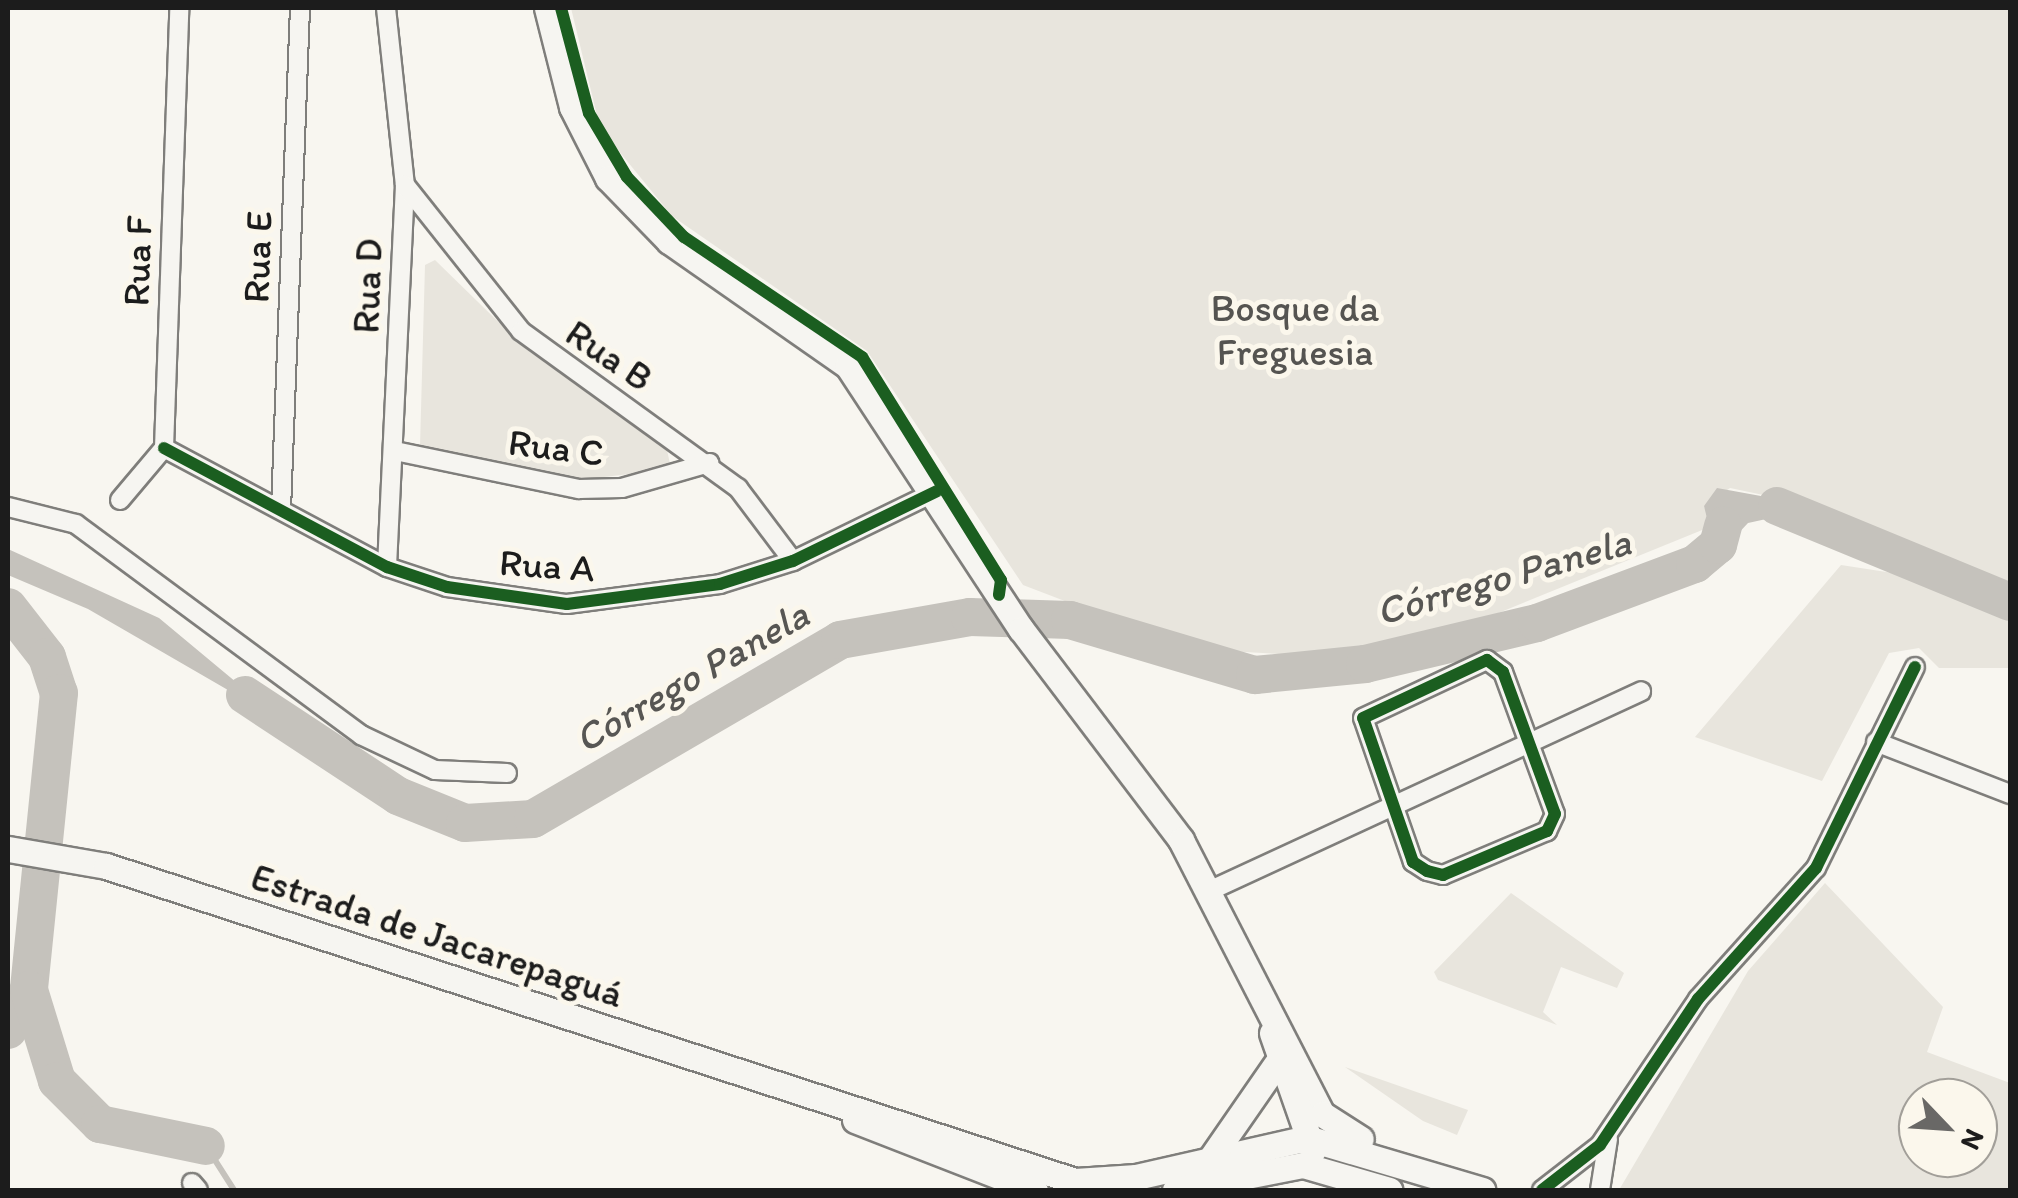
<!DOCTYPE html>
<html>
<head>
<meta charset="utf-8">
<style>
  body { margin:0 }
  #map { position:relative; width:2018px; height:1198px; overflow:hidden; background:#f8f6f0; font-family:Itim,sans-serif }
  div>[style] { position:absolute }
  .built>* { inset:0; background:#e8e5dd }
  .water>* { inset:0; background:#c5c2bc }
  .stream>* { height:6px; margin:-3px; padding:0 3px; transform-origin:3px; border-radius:3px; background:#c5c2bc }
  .river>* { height:38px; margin:-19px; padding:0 19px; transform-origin:19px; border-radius:19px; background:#c5c2bc }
  .roads { filter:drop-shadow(2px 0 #7f7e7b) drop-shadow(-2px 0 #7f7e7b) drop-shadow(0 2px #7f7e7b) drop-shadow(0 -2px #7f7e7b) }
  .minor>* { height:18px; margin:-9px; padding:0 9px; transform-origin:9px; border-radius:9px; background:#f6f5f1 }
  .secondary>* { height:25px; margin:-12.5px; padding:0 12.5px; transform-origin:12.5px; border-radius:12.5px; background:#f6f5f1 }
  .cycleway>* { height:12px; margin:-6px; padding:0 6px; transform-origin:6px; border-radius:6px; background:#1b5e20 }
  span { translate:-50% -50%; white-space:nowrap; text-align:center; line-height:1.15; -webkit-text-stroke:10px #fbf7ec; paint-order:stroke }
  .street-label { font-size:38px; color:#1c1c1c }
  .park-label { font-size:38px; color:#555451 }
  .water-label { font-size:40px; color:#575653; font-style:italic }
  .frame { position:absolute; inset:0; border:10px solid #1c1c1c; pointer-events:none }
  .north { position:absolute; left:1898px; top:1078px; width:100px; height:100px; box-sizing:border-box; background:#fbf7ec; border:2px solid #a29f99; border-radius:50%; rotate:115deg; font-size:28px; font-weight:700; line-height:40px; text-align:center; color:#1c1c1c }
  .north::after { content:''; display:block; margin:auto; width:35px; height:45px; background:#696866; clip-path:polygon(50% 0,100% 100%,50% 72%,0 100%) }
</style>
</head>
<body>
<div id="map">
  <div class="built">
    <i style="clip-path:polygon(571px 8px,2010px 8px,2010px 587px,1973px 584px,1816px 506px,1730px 488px,1704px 506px,1712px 526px,1474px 623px,1333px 657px,1190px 649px,1023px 585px,867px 351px,672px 216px,600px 128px)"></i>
    <i style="clip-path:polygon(435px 260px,527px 350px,666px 445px,671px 469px,554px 483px,420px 446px,425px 265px)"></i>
    <i style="clip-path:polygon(1841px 565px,2010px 591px,2010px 668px,1939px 668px,1919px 648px,1889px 653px,1822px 781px,1695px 737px)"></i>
    <i style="clip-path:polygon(evenodd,1825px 883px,1943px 1007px,1927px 1052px,2010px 1083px,2010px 1190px,1619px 1190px,1748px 971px,1825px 883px,1978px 1098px,1978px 1158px,1918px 1158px,1918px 1098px,1978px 1098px)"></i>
    <i style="clip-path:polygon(1511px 893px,1624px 973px,1617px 988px,1561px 967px,1543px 1012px,1557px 1025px,1438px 980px,1434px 972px)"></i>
    <i style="clip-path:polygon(1345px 1067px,1468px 1110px,1457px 1135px,1423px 1121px)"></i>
  </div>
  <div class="water">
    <i style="clip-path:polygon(1717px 488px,1816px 506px,1823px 524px,1784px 515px,1748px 523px,1718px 555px,1695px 564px,1713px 543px,1704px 506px)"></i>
    <i style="clip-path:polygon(8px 549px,159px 618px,285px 723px,88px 609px,8px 575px)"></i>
  </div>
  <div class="stream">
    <i style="left:206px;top:1146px;width:52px;rotate:57.5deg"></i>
  </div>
  <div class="river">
    <i style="left:1777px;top:506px;width:252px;rotate:22.4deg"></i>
    <i style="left:8px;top:607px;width:63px;rotate:52deg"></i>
    <i style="left:47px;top:657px;width:38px;rotate:72deg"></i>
    <i style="left:59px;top:693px;width:299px;rotate:95.8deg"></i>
    <i style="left:29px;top:990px;width:45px;rotate:117.7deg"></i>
    <i style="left:245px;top:695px;width:183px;rotate:33.4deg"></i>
    <i style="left:398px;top:796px;width:72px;rotate:21.9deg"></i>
    <i style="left:465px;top:823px;width:68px;rotate:-3.4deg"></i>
    <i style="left:533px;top:819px;width:355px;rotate:-30.2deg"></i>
    <i style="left:840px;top:640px;width:132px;rotate:-10deg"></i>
    <i style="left:970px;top:617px;width:100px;rotate:1.7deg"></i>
    <i style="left:1070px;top:620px;width:193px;rotate:16.6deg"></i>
    <i style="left:1255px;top:675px;width:111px;rotate:-5.7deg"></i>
    <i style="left:1365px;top:664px;width:177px;rotate:-13.4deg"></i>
    <i style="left:1537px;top:623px;width:169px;rotate:-20.5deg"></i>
    <i style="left:1695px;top:564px;width:30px;rotate:-40deg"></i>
    <i style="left:1718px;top:545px;width:20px;rotate:-75deg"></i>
    <i style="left:29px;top:990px;width:95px;rotate:72.9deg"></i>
    <i style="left:57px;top:1081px;width:61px;rotate:45deg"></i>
    <i style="left:100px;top:1124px;width:108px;rotate:11.7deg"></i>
  </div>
  <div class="roads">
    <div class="minor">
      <i style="left:386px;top:8px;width:178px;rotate:83.9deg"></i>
      <i style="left:405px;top:185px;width:382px;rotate:92.7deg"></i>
      <i style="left:405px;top:185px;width:186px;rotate:51.5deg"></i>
      <i style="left:521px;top:331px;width:268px;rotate:35.9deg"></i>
      <i style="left:738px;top:488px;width:91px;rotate:53deg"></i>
      <i style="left:164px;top:448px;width:253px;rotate:28.1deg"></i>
      <i style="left:387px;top:567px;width:63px;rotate:18.4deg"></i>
      <i style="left:447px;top:587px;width:121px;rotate:8.1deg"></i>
      <i style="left:567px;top:604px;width:154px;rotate:-7.4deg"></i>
      <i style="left:720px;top:584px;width:77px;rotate:-17.5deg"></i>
      <i style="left:793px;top:561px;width:160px;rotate:-25.9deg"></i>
      <i style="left:395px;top:451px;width:188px;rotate:11.7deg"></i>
      <i style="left:579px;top:489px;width:43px;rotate:-1.3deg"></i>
      <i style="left:622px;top:488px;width:91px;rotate:-16deg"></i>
      <i style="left:120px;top:500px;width:68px;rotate:-49.8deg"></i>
      <i style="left:164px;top:448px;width:440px;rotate:-88deg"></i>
      <i style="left:8px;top:507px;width:70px;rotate:14deg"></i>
      <i style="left:76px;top:524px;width:355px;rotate:36.5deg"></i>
      <i style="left:361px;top:735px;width:82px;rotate:25.3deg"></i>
      <i style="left:435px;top:770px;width:72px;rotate:2.4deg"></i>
      <i style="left:281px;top:509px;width:501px;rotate:-87.83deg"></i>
      <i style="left:1487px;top:660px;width:20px;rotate:37deg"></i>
      <i style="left:1503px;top:672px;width:151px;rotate:69.9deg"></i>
      <i style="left:1555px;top:814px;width:19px;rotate:115deg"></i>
      <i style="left:1547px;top:831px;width:113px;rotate:157.1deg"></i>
      <i style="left:1443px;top:875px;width:16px;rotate:-166deg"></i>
      <i style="left:1427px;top:871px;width:17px;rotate:-147deg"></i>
      <i style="left:1413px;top:862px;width:152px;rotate:-109.1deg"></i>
      <i style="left:1363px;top:718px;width:137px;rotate:-25.1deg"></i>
      <i style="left:1876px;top:742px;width:144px;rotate:21.2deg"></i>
      <i style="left:1209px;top:891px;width:476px;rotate:-24.8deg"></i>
      <i style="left:192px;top:1183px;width:9px;rotate:49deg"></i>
      <i style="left:1542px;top:1190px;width:73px;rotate:-37.8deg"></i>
      <i style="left:1600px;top:1145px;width:176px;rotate:-56.1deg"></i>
      <i style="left:1698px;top:999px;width:176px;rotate:-48deg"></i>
      <i style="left:1816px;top:868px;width:224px;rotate:-63.8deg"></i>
      <i style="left:1600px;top:1190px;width:52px;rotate:-81.1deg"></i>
    </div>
    <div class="secondary">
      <i style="left:547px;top:8px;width:102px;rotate:75.8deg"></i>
      <i style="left:572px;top:107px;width:80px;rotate:63.1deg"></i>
      <i style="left:608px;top:178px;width:88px;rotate:45.9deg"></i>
      <i style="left:669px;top:241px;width:218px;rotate:34.9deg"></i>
      <i style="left:848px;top:366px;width:315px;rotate:56.7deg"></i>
      <i style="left:1021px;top:629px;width:265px;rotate:52.8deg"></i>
      <i style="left:1181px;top:840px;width:308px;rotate:62.8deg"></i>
      <i style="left:1322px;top:1114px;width:46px;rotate:32.7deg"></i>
      <i style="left:8px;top:849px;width:99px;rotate:9.8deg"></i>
      <i style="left:106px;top:866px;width:1019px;rotate:18.01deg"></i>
      <i style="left:1075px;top:1181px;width:61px;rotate:-3.8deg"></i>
      <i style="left:1136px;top:1177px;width:175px;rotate:-12.8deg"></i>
      <i style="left:1307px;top:1138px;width:183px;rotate:16.5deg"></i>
      <i style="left:1272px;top:1033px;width:124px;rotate:70.7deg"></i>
      <i style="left:855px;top:1120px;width:193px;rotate:21.3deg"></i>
      <i style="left:1211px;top:1158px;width:114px;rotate:-55.3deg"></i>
      <i style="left:1175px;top:1190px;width:130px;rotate:-11.1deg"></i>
      <i style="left:1303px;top:1165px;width:90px;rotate:16.2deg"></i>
    </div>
  </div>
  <div class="cycleway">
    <i style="left:561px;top:8px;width:109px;rotate:75.1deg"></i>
    <i style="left:589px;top:113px;width:74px;rotate:59.3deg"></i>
    <i style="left:627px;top:177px;width:83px;rotate:46.5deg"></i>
    <i style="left:684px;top:237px;width:215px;rotate:34deg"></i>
    <i style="left:862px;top:357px;width:263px;rotate:58.1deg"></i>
    <i style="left:1001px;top:580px;width:15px;rotate:98deg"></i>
    <i style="left:164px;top:448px;width:253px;rotate:28.1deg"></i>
    <i style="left:387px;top:567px;width:63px;rotate:18.4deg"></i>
    <i style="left:447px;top:587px;width:121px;rotate:8.1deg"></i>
    <i style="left:567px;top:604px;width:154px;rotate:-7.4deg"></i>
    <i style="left:720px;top:584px;width:77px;rotate:-17.5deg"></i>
    <i style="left:793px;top:561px;width:160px;rotate:-25.9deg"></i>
    <i style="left:1487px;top:660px;width:20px;rotate:37deg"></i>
    <i style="left:1503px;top:672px;width:151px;rotate:69.9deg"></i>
    <i style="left:1555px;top:814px;width:19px;rotate:115deg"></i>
    <i style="left:1547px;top:831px;width:113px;rotate:157.1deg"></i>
    <i style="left:1443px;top:875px;width:16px;rotate:-166deg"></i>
    <i style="left:1427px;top:871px;width:17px;rotate:-147deg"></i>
    <i style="left:1413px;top:862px;width:152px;rotate:-109.1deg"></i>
    <i style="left:1363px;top:718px;width:137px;rotate:-25.1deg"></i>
    <i style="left:1542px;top:1190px;width:73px;rotate:-37.8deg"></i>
    <i style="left:1600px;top:1145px;width:176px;rotate:-56.1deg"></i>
    <i style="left:1698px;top:999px;width:176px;rotate:-48deg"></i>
    <i style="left:1816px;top:868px;width:224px;rotate:-63.8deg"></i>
  </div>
  <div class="street-label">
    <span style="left:258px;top:257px;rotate:-88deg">Rua E</span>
    <span style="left:138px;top:261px;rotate:-88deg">Rua F</span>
    <span style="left:368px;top:286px;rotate:-88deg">Rua D</span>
    <span style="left:609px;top:356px;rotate:34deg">Rua B</span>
    <span style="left:556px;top:448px;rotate:7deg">Rua C</span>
    <span style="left:547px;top:566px;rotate:4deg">Rua A</span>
    <span style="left:437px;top:936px;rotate:18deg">Estrada de Jacarepaguá</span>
  </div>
  <div class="park-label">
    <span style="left:1295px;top:331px">Bosque da<br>Freguesia</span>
  </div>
  <div class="water-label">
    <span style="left:1503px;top:576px;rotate:-16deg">Córrego Panela</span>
    <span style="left:691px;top:676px;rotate:-30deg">Córrego Panela</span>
  </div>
  <div class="frame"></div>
  <div class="north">N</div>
</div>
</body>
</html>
